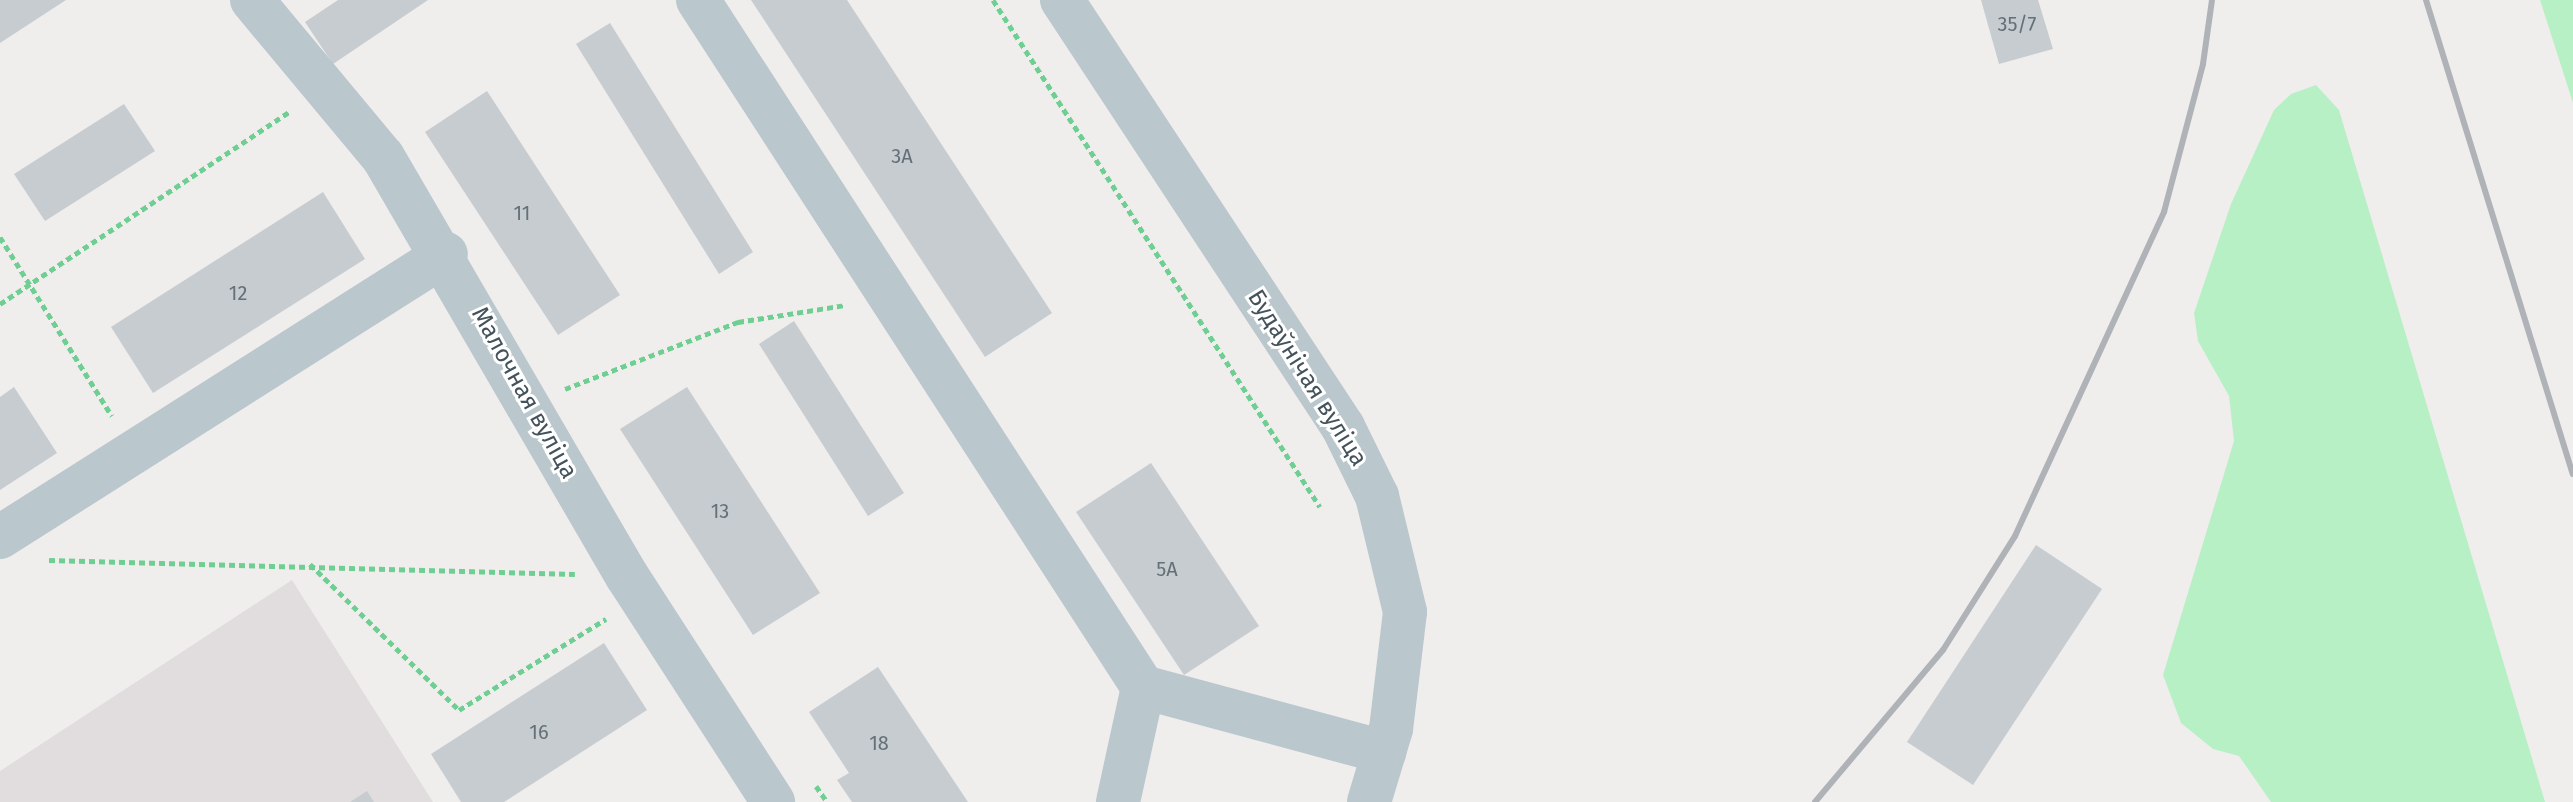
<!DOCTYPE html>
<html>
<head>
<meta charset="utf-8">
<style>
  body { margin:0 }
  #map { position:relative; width:2573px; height:802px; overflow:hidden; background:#f0eded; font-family:"Fira Sans",sans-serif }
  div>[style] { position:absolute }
  .education>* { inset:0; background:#e1dddf }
  .green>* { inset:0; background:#b8f0c6 }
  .building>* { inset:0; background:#c6ccd0 }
  .path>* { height:5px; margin-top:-2.5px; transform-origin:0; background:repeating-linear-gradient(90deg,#6fcf92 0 6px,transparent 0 10px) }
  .minor>* { height:44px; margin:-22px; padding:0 22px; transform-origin:22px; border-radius:22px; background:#bac7cd }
  .rail>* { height:6px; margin:-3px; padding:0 3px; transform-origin:3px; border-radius:3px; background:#afb3b8 }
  span { translate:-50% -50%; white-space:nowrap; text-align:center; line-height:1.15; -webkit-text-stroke:6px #fff; paint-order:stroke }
  .number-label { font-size:20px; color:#647178 }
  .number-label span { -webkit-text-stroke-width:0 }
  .street-label { font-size:24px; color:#44535b }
</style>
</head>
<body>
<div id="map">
  <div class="education">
    <i style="clip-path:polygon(292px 580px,433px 802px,0 802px,0 771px)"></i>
  </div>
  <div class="green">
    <i style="clip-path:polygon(2540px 0,2573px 0,2573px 103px)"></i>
    <i style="clip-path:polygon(2316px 85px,2339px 110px,2545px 802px,2271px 802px,2239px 756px,2213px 749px,2181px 723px,2163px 675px,2234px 441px,2229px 396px,2198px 341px,2194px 313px,2231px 204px,2274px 110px,2291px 94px)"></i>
  </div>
  <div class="building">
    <i style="clip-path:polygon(0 0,66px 0,0 43px)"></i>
    <i style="clip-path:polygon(338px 0,428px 0,333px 64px,305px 22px)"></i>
    <i style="clip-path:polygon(751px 0,847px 0,1052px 313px,985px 357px)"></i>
    <i style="clip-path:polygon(1981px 0,2038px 0,2053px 49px,1999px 64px)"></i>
    <i style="clip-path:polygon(610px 23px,753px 252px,719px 274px,576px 44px)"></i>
    <i style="clip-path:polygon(487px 91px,620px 295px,558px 335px,425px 132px)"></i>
    <i style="clip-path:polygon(124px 104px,155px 151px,45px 221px,14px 174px)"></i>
    <i style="clip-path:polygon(323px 192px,365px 259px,153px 393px,111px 327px)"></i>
    <i style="clip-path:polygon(794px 321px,904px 493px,868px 516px,759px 344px)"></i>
    <i style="clip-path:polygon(14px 387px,57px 453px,0 490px,0 397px)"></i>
    <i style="clip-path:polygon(687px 387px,820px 593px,753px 635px,620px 429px)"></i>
    <i style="clip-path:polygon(1151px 463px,1259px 626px,1184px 675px,1076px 512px)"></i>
    <i style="clip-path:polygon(2036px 545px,2102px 589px,1973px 785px,1907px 742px)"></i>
    <i style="clip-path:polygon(604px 643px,647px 710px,504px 802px,461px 802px,431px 754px)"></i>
    <i style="clip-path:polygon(878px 667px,968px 802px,852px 802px,837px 780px,849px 773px,809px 712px)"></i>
    <i style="clip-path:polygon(367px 791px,374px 802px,350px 802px)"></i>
  </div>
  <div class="path">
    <i style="left:993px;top:0;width:603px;rotate:57.18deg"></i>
    <i style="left:0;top:237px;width:211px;rotate:58deg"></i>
    <i style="left:0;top:304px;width:348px;rotate:-33.6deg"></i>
    <i style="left:565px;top:389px;width:186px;rotate:-21.2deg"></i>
    <i style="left:738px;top:322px;width:108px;rotate:-9deg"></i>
    <i style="left:49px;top:560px;width:526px;rotate:1.52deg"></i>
    <i style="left:310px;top:564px;width:209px;rotate:44.4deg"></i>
    <i style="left:459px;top:710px;width:173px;rotate:-31.8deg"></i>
    <i style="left:816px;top:786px;width:19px;rotate:55deg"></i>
  </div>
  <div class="minor">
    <i style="left:252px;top:0;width:204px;rotate:50.2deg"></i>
    <i style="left:383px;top:157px;width:485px;rotate:59.8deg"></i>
    <i style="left:627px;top:576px;width:269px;rotate:57.1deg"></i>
    <i style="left:698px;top:0;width:819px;rotate:57.07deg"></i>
    <i style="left:1143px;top:687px;width:250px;rotate:15.1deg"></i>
    <i style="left:1062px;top:0;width:511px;rotate:56.65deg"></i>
    <i style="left:1343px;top:427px;width:77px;rotate:63.8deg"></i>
    <i style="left:1377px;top:496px;width:119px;rotate:76.4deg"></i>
    <i style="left:1405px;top:612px;width:118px;rotate:96.8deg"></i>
    <i style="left:1391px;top:729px;width:76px;rotate:106.8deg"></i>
    <i style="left:0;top:537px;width:528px;rotate:-32.4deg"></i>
    <i style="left:1118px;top:802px;width:118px;rotate:-77.7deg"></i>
  </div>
  <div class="rail">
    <i style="left:2426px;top:0;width:496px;rotate:72.8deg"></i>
    <i style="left:1815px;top:802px;width:199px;rotate:-49.9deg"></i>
    <i style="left:1943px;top:650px;width:135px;rotate:-57.7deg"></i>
    <i style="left:2015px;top:536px;width:357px;rotate:-65.3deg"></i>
    <i style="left:2164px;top:212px;width:153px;rotate:-75.2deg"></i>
    <i style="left:2203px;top:64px;width:65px;rotate:-82deg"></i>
  </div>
  <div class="number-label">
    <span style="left:2017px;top:24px">35/7</span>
    <span style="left:902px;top:156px">3А</span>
    <span style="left:522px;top:213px">11</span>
    <span style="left:238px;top:293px">12</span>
    <span style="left:720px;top:511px">13</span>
    <span style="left:1167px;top:569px">5А</span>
    <span style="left:539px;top:732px">16</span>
    <span style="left:879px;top:743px">18</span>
  </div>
  <div class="street-label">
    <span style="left:1307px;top:378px;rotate:58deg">Будаўнічая вуліца</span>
    <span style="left:524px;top:393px;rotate:61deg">Малочная вуліца</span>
  </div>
</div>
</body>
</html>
